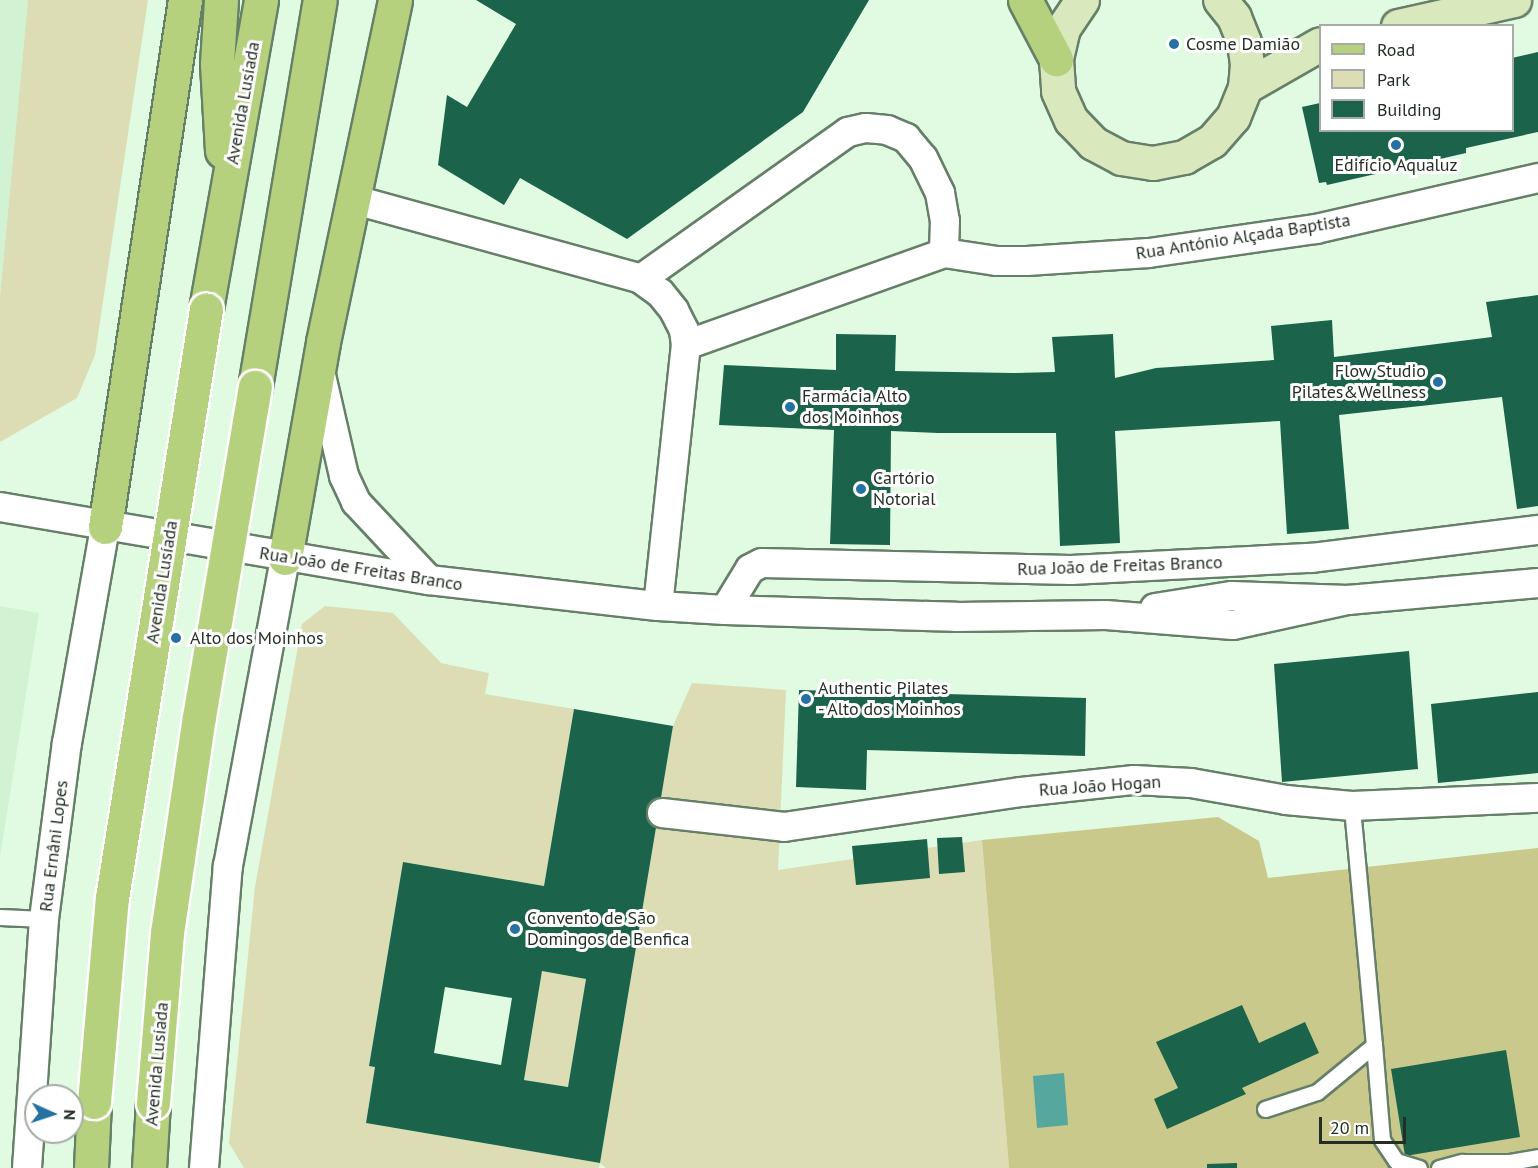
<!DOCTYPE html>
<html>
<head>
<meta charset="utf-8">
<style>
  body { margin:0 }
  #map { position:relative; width:1538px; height:1168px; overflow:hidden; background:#e0fbe1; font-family:"PT Sans",sans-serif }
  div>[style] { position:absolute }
  .built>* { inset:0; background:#d1f3d3 }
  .green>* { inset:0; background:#dcddb5 }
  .forest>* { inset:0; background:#c9c98b }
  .water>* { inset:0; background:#56a79e }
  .building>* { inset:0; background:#1b634a }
  .roads { filter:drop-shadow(2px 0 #667f68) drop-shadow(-2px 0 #667f68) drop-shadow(0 2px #667f68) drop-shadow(0 -2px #667f68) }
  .lane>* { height:15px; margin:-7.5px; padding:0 7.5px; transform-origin:7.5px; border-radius:7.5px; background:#fff }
  .street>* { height:28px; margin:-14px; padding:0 14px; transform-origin:14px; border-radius:14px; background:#fff }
  .secondary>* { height:33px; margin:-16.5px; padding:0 16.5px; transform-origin:16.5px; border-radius:16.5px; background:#dae8be }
  .primary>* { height:33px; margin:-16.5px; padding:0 16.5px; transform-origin:16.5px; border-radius:16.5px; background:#b5d17d }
  .bridges { filter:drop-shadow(2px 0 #fff) drop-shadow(-2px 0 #fff) drop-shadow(0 2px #fff) drop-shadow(0 -2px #fff) }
  .primary-bridge>* { height:33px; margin:-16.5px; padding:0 16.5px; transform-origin:16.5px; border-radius:16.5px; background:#b5d17d }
  .dots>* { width:16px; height:16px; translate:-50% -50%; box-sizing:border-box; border:3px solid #fff; border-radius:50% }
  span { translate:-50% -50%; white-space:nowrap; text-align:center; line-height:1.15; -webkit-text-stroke:6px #fff; paint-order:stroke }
  .poi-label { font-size:18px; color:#242e24 }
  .left { translate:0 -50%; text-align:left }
  .right { translate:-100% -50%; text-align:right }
  .street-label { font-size:18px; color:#242e24 }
  .legend { position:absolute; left:1319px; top:24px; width:195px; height:108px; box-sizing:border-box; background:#fff; border:2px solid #a7aba7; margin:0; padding:8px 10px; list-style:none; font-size:18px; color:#242e24 }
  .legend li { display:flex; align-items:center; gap:12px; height:30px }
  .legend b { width:30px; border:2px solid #a7aba7 }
  .north { position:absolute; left:24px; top:1084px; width:60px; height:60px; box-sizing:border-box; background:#fff; border:2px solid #a7aba7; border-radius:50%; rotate:93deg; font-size:16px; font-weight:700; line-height:24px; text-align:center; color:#242e24 }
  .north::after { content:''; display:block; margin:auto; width:21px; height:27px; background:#2671a4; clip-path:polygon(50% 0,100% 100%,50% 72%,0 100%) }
  .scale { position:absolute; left:1319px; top:1117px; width:87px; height:27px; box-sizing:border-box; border:3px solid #242e24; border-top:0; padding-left:8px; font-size:18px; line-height:21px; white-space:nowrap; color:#242e24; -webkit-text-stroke:4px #fff; paint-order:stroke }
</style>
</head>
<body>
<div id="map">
  <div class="built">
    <i style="clip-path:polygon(0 0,28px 0,0 296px)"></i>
    <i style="clip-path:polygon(0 606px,39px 613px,0 857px)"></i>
  </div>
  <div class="green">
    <i style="clip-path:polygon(28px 0,148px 0,95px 355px,77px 398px,0 442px,0 296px)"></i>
    <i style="clip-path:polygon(325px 606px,393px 613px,441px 663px,489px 673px,485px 694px,574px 709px,544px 886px,403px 862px,369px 1065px,375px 1067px,366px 1123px,600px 1163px,673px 726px,692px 683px,786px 690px,778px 870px,982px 840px,1009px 1168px,606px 1168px,600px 1163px,599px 1168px,244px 1168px,229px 1143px,255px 887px,302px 624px)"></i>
    <i style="clip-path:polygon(542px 971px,586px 979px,568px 1087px,524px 1080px)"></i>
  </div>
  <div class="forest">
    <i style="clip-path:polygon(1218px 817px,1259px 841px,1268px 878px,1538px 848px,1538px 1168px,1009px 1168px,982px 840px)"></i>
  </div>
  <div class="water">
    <i style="clip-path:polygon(1064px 1073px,1068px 1125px,1037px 1128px,1033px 1076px)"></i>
  </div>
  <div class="building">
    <i style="clip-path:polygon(476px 0,869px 0,803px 112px,627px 239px,520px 178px,504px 205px,438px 165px,447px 95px,467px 107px,516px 24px)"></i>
    <i style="clip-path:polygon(1538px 52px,1538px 132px,1466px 148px,1466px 153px,1401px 168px,1400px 164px,1379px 169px,1380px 173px,1327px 185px,1326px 182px,1319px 183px,1302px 107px,1320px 103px,1320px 130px,1512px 130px,1512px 58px)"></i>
    <i style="clip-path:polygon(1538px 295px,1538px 506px,1517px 509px,1502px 397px,1339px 415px,1349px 529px,1287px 534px,1280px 421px,1115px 431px,1120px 543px,1060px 546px,1056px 433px,938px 433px,891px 431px,890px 545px,830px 544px,834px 430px,719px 425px,724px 365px,836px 370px,836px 334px,896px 335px,895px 371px,1013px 373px,1055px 372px,1052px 337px,1113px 334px,1115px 378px,1156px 368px,1274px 360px,1271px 326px,1332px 320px,1334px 357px,1492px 337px,1486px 302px)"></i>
    <i style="clip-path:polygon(1409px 651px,1418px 769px,1282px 782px,1274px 664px)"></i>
    <i style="clip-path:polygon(799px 690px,1086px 698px,1085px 756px,867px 750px,866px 790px,796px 787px)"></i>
    <i style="clip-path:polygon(1538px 692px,1538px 773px,1438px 783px,1431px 704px)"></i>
    <i style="clip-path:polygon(evenodd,574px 709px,673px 726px,600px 1163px,366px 1123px,375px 1067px,369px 1066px,403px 862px,544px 886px,574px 709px,542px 971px,586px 979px,568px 1087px,524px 1080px,542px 971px,574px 709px,445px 987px,512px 998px,501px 1065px,434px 1053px,445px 987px)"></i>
    <i style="clip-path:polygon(962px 837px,965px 872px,939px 874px,937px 838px)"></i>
    <i style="clip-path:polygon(927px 839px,930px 878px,856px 885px,852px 846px)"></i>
    <i style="clip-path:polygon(1242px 1005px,1259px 1043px,1305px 1022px,1319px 1053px,1242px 1088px,1246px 1094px,1167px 1129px,1154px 1099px,1178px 1088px,1156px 1042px)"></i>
    <i style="clip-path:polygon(1506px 1050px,1520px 1137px,1405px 1156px,1391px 1069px)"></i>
    <i style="clip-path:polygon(1237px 1163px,1237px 1168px,1207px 1168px,1207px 1164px)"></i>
  </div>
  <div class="roads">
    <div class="lane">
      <i style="left:0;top:917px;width:44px;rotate:2.6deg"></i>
      <i style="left:1374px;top:1045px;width:95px;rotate:85.2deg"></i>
      <i style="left:1382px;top:1140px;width:25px;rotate:56deg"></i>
      <i style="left:1396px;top:1161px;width:24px;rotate:17deg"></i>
      <i style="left:1265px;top:1109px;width:55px;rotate:-18.1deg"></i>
      <i style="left:1317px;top:1092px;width:74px;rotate:-39.5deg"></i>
      <i style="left:1374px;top:1045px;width:240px;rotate:-95.3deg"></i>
      <i style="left:1439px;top:1168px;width:24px;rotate:-15deg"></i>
      <i style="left:1462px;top:1162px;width:48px"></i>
      <i style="left:1510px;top:1162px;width:28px;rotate:-10deg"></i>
    </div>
    <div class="street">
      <i style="left:355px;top:200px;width:297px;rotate:15.4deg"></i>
      <i style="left:686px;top:345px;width:274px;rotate:-19.6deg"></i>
      <i style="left:944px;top:253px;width:54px;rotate:8.6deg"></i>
      <i style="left:997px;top:261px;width:30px"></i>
      <i style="left:1027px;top:261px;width:122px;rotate:-3.8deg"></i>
      <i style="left:1149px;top:253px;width:169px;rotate:-8.2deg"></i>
      <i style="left:1316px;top:229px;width:228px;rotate:-12.9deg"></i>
      <i style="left:320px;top:371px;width:108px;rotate:77.1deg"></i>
      <i style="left:344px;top:476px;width:29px;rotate:65deg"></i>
      <i style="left:356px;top:502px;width:107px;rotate:46.9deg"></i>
      <i style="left:0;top:507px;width:435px;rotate:9.7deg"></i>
      <i style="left:429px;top:580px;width:230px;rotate:6.5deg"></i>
      <i style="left:658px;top:606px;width:67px;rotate:3.4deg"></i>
      <i style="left:725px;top:610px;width:231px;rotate:1.7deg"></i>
      <i style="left:956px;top:617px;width:150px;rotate:-0.8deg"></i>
      <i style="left:1106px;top:615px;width:127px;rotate:4.5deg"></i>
      <i style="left:1233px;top:625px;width:118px;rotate:-12.3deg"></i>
      <i style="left:658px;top:606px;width:262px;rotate:-83.9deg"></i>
      <i style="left:686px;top:345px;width:15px;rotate:-98deg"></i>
      <i style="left:684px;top:330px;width:22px;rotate:-117deg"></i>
      <i style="left:674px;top:310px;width:22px;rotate:-129deg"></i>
      <i style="left:660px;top:293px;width:24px;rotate:-144deg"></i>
      <i style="left:641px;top:279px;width:254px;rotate:-35.4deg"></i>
      <i style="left:848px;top:132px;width:18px;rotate:-13deg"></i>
      <i style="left:866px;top:128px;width:21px;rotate:5deg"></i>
      <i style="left:887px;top:130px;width:21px;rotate:23deg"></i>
      <i style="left:906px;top:138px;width:26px;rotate:50deg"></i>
      <i style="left:923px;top:158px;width:39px;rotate:64deg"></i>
      <i style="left:940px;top:193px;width:28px;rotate:80deg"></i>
      <i style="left:945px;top:221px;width:32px;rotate:92deg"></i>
      <i style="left:1155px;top:608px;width:78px;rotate:-8.9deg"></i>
      <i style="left:1232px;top:596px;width:116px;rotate:2deg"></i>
      <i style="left:1348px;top:600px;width:191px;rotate:-5.1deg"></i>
      <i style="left:725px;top:610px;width:48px;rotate:-58.6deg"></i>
      <i style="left:750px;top:569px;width:13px;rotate:-27deg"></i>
      <i style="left:762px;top:563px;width:309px;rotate:1.3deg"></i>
      <i style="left:1071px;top:570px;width:241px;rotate:-2.9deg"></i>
      <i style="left:1312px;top:558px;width:228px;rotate:-7.1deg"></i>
      <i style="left:662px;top:813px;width:123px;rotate:6.5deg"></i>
      <i style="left:784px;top:827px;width:240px;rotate:-8.4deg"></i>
      <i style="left:1021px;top:792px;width:114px;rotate:-6.1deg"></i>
      <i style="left:1134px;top:780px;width:57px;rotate:3deg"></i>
      <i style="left:1191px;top:783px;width:97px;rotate:10.1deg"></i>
      <i style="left:1286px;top:800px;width:66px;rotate:5.2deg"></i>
      <i style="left:1352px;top:806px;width:186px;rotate:-2.5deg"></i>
      <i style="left:27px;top:1168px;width:250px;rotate:-86.1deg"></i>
      <i style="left:44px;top:919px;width:177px;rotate:-82.6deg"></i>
      <i style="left:67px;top:743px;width:219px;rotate:-80deg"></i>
      <i style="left:204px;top:1168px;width:303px;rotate:-85.5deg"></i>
      <i style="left:228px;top:866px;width:313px;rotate:-79.5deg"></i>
    </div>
    <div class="secondary">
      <i style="left:1082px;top:0;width:34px;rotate:124deg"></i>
      <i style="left:1063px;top:28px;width:32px;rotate:103deg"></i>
      <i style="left:1056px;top:59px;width:32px;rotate:86deg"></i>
      <i style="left:1058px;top:91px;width:32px;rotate:66deg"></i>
      <i style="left:1071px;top:120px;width:32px;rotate:46deg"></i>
      <i style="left:1093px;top:143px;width:32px;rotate:28deg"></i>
      <i style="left:1121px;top:158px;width:32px;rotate:9deg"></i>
      <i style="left:1153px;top:163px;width:32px;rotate:-11deg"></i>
      <i style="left:1184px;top:157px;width:32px;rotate:-30deg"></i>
      <i style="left:1212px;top:141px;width:32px;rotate:-49deg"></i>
      <i style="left:1233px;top:117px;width:32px;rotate:-68deg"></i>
      <i style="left:1245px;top:87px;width:23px;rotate:-85deg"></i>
      <i style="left:1247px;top:64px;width:22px;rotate:-98deg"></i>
      <i style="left:1244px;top:42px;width:27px;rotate:-112deg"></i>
      <i style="left:1234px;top:17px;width:22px;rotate:-129deg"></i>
      <i style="left:1398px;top:26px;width:119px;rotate:-12.6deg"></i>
      <i style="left:1245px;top:87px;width:86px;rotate:-29.8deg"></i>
    </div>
    <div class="primary">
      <i style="left:221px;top:0;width:64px;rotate:93.6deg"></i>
      <i style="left:217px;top:64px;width:87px;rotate:86.7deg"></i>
      <i style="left:1025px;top:0;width:67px;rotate:62.3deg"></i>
      <i style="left:206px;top:309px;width:314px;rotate:-79.9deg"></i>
      <i style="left:255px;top:387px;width:392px;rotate:-80.5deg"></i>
      <i style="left:105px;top:527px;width:533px;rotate:-81.37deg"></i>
      <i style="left:285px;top:558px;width:219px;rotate:-80deg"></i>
      <i style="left:323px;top:342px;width:349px;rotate:-78.1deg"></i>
      <i style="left:91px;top:1168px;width:66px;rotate:-87.4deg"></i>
      <i style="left:149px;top:1168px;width:65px;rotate:-86.5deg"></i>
    </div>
  </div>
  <div class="bridges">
    <div class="primary-bridge">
      <i style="left:94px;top:1102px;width:205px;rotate:-85deg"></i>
      <i style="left:112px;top:898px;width:596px;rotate:-80.93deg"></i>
      <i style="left:153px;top:1103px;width:171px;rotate:-85.3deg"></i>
      <i style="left:167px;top:933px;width:218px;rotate:-81.6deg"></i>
      <i style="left:199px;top:717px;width:335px;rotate:-80.4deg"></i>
    </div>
  </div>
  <div class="dots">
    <i style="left:1174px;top:44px;background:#2671a4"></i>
    <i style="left:1396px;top:145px;background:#2671a4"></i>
    <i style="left:1438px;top:382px;background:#2671a4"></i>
    <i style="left:790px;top:407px;background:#2671a4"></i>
    <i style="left:861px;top:489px;background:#2671a4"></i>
    <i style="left:176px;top:638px;background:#2671a4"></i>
    <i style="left:806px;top:699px;background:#2671a4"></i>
    <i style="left:515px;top:929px;background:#2671a4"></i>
  </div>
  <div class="poi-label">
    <span class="left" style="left:1186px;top:44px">Cosme Damião</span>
    <span style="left:1396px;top:165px">Edifício Aqualuz</span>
    <span class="right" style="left:1426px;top:382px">Flow Studio<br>Pilates&amp;Wellness</span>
    <span class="left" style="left:802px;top:407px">Farmácia Alto<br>dos Moinhos</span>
    <span class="left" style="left:873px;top:489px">Cartório<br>Notorial</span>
    <span class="left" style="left:190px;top:638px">Alto dos Moinhos</span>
    <span class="left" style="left:818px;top:699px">Authentic Pilates<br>- Alto dos Moinhos</span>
    <span class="left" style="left:527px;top:929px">Convento de São<br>Domingos de Benfica</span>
  </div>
  <div class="street-label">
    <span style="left:243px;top:103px;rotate:-80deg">Avenida Lusíada</span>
    <span style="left:1243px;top:237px;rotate:-9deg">Rua António Alçada Baptista</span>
    <span style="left:1120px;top:566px;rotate:-2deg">Rua João de Freitas Branco</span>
    <span style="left:361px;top:569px;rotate:9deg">Rua João de Freitas Branco</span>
    <span style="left:162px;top:582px;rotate:-81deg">Avenida Lusíada</span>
    <span style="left:1100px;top:786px;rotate:-4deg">Rua João Hogan</span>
    <span style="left:54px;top:846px;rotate:-83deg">Rua Ernâni Lopes</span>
    <span style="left:157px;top:1064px;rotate:-85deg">Avenida Lusíada</span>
  </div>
  <ul class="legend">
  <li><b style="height:8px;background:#b5d17d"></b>Road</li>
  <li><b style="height:16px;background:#dcddb5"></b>Park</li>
  <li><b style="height:16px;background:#1b634a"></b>Building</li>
  </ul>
  <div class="north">N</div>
  <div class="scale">20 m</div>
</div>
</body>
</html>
